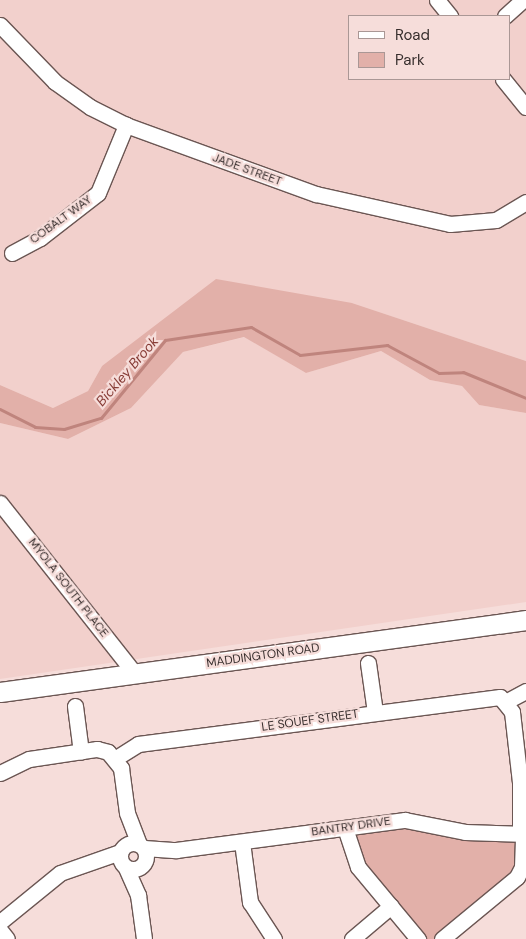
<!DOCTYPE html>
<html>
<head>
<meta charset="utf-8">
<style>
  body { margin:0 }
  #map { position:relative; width:526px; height:939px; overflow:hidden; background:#f6ddda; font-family:"DM Sans",sans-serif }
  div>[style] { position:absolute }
  .built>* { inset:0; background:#f2d0cc }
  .green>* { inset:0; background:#e2b0a9 }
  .stream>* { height:3px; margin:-1.5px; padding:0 1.5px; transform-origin:1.5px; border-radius:1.5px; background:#bf847d }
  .roads { filter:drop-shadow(1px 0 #6b5653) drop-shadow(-1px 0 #6b5653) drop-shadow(0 1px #6b5653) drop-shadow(0 -1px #6b5653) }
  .minor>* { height:15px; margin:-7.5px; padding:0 7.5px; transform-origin:7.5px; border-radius:7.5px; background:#fff }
  .minor>.ring { margin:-7.5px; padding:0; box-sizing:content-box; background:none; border:15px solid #fff; border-radius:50% }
  .major>* { height:19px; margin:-9.5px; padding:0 9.5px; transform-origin:9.5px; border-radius:9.5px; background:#fff }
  span { translate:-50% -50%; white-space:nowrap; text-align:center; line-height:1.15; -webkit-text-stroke:4.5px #f6ddda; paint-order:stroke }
  .street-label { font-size:12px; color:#372e2d }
  .water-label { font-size:14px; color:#863b35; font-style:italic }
  .legend { position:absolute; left:348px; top:15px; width:162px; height:65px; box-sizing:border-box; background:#f6ddda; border:1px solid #aa9795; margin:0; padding:6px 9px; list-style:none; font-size:15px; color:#372e2d }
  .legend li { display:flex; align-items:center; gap:10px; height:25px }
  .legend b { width:25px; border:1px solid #aa9795 }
</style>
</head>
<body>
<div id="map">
  <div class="built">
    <i style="clip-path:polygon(evenodd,0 0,526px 0,526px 361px,352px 303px,102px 366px,88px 391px,53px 408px,0 385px,0 0,350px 16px,510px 16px,510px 79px,350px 79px,350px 16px)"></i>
    <i style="clip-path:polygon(245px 337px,306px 373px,381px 351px,430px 380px,462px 386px,479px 405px,526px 413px,526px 602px,0 679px,0 423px,68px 439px,131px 408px,183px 352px)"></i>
  </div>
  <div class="green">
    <i style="clip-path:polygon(216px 279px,352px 303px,526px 361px,526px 413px,479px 405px,462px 386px,430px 380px,381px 351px,306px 373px,244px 337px,183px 352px,131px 408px,68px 439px,0 423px,0 385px,53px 408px,88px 391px,102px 366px)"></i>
    <i style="clip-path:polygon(378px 823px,523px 834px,522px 867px,439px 939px,416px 939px,346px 836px)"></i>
  </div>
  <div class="stream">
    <i style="left:0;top:409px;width:39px;rotate:27deg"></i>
    <i style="left:35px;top:427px;width:29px;rotate:4deg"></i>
    <i style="left:64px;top:429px;width:39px;rotate:-17deg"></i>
    <i style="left:101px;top:418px;width:101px;rotate:-50.6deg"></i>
    <i style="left:165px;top:340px;width:87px;rotate:-8.6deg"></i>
    <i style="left:251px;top:327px;width:56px;rotate:29.7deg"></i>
    <i style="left:300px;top:355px;width:88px;rotate:-6.6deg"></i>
    <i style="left:387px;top:345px;width:59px;rotate:28.3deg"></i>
    <i style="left:439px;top:373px;width:24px;rotate:-2deg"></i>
    <i style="left:463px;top:372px;width:68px;rotate:22.4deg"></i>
  </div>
  <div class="roads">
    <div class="minor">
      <i style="left:437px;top:0;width:21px;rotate:51deg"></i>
      <i style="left:505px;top:16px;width:24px;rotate:-42deg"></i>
      <i style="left:0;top:25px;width:79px;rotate:46deg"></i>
      <i style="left:55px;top:82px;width:43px;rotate:35.5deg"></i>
      <i style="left:90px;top:107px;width:40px;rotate:26.6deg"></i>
      <i style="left:126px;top:125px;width:202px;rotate:20deg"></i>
      <i style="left:316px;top:194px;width:137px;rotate:12.6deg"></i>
      <i style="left:450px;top:224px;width:46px;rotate:-5deg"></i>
      <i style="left:496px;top:220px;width:35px;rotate:-31deg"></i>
      <i style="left:503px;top:79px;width:36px;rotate:51deg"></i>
      <i style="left:12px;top:253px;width:32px;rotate:-28deg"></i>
      <i style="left:40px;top:238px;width:73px;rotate:-37.8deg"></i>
      <i style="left:98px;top:193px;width:74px;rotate:-67.6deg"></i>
      <i style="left:0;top:503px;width:218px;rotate:51.7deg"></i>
      <i style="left:368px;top:663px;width:49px;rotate:81.9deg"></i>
      <i style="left:507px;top:701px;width:21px;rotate:-28deg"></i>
      <i style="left:75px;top:706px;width:46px;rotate:82.6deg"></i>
      <i style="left:116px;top:758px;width:26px;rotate:-32deg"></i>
      <i style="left:138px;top:744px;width:365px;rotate:-7.4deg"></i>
      <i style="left:500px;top:697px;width:19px;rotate:51deg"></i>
      <i style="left:512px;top:712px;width:70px;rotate:83.5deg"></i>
      <i style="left:520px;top:782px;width:52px;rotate:90deg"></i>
      <i style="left:0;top:773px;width:32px;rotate:-26deg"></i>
      <i style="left:29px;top:759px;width:69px;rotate:-8.4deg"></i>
      <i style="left:97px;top:749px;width:11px;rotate:15deg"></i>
      <i style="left:108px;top:752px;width:21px;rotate:51deg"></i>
      <i style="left:121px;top:768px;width:45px;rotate:82.4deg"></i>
      <i style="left:127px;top:813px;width:33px;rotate:69deg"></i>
      <i style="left:345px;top:828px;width:41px;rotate:71.6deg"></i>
      <i style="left:358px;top:867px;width:94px;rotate:50.2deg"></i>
      <i style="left:242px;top:842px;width:61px;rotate:82.4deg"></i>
      <i style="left:250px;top:902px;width:44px;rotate:57deg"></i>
      <i class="ring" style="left:120px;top:843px;width:11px;height:11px"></i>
      <i style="left:144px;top:848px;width:32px;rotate:4deg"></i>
      <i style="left:176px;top:850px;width:231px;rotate:-7.5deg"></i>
      <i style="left:405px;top:820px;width:61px;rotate:11.3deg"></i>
      <i style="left:465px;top:832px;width:61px;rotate:1.9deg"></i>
      <i style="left:126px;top:868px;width:30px;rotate:66deg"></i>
      <i style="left:138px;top:895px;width:44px;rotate:82.2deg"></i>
      <i style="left:0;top:922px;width:77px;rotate:-39.2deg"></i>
      <i style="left:60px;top:873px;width:64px;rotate:-19.3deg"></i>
      <i style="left:0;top:930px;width:11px;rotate:52deg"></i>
      <i style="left:352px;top:939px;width:51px;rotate:-40.2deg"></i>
      <i style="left:442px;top:939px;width:97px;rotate:-39.6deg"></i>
      <i style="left:517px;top:877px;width:11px;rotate:-63deg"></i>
      <i style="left:522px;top:867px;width:33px;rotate:-88deg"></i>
    </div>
    <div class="major">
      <i style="left:0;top:692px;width:531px;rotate:-7.79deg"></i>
    </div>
  </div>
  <div class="street-label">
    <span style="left:247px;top:170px;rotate:20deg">JADE STREET</span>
    <span style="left:61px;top:220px;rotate:-36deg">COBALT WAY</span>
    <span style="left:68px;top:588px;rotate:52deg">MYOLA SOUTH PLACE</span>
    <span style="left:263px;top:656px;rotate:-8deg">MADDINGTON ROAD</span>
    <span style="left:310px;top:721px;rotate:-8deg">LE SOUEF STREET</span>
    <span style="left:351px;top:827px;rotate:-8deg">BANTRY DRIVE</span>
  </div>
  <div class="water-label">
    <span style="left:127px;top:371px;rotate:-49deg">Bickley Brook</span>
  </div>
  <ul class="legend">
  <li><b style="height:6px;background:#fff"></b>Road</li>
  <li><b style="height:14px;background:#e2b0a9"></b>Park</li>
  </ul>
</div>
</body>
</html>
